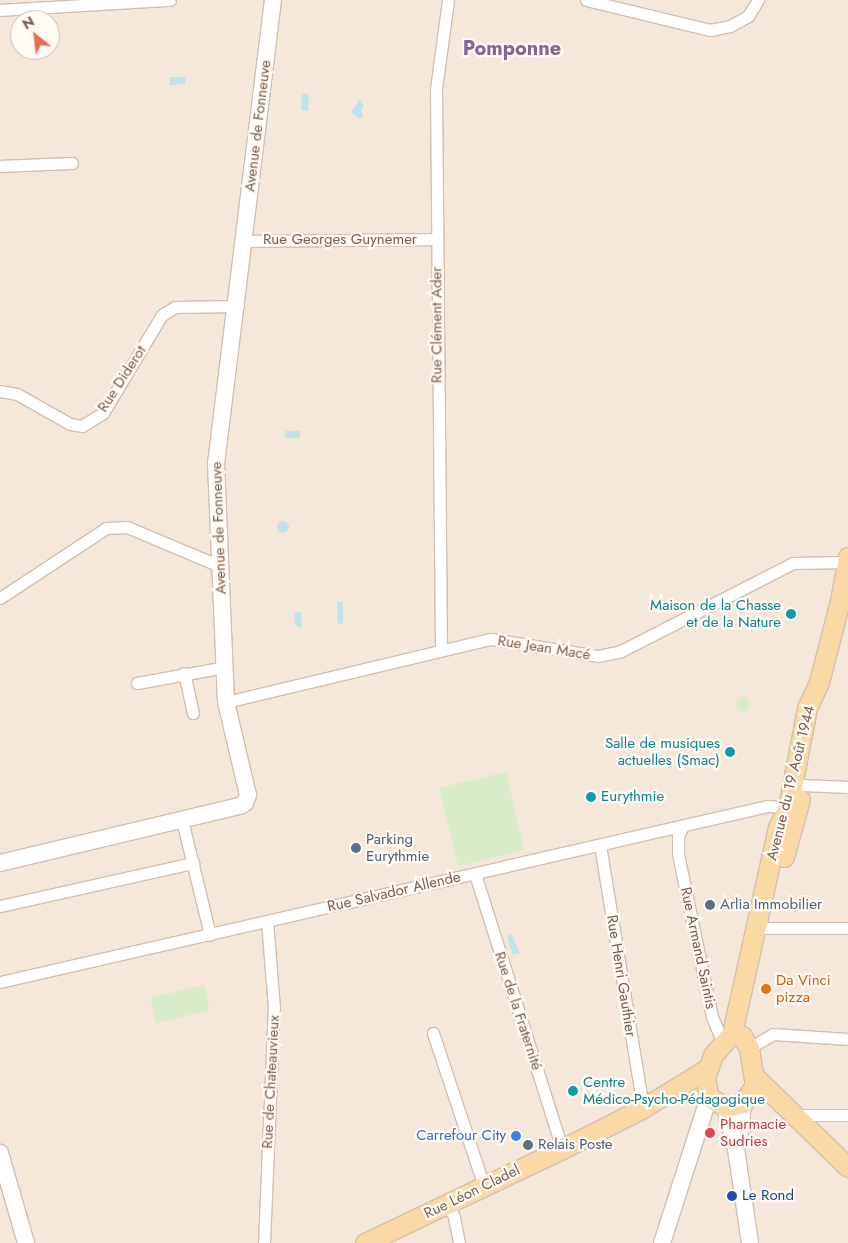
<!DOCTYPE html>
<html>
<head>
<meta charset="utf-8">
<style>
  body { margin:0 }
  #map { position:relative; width:848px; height:1243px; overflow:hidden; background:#fdf6ec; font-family:Jost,sans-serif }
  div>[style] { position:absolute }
  .residential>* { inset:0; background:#f5e8da }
  .green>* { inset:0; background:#d8ecc9 }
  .round { border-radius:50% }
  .water>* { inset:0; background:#bfe3e8 }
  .roads { filter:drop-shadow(1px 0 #d1beb0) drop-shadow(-1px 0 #d1beb0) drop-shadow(0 1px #d1beb0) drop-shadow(0 -1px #d1beb0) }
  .street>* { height:11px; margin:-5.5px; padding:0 5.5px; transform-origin:5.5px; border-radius:5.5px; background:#fff }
  .secondary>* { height:16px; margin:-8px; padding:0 8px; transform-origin:8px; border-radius:8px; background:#fff }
  .primary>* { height:19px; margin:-9.5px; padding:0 9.5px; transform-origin:9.5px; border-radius:9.5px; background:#fbd9a5 }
  .dots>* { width:14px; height:14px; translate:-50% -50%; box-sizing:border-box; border:2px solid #fffaf3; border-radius:50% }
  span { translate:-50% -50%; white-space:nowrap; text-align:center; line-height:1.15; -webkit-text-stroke:4.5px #fffaf3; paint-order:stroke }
  .street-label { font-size:15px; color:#7a5c4d }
  .culture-label { font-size:15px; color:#0d838f }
  .right { translate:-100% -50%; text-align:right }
  .left { translate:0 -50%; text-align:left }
  .service-label { font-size:15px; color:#4e5e75 }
  .food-label { font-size:15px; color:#c56008 }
  .health-label { font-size:15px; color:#be3a42 }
  .shop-label { font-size:15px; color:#366cbe }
  .transit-label { font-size:15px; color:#164399 }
  .district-label { font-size:20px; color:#846695; font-weight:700 }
  .north { position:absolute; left:10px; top:10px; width:50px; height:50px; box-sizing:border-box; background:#fffaf3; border:1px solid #cabbb1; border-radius:50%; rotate:331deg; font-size:14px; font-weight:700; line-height:20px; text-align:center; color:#7a5c4d }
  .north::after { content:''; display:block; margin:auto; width:18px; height:22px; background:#e76f51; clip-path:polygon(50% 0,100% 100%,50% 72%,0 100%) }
</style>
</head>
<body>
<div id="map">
  <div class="residential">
    <i style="clip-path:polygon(evenodd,0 0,848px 0,848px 1243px,0 1243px,0 0,20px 20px,50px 20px,50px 50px,20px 50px,20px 20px)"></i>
  </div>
  <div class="green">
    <i class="round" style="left:736px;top:697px;width:14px;height:14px"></i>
    <i style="clip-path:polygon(506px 772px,524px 850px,458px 866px,439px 788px)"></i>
    <i style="clip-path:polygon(204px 985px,210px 1010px,156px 1023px,150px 998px)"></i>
  </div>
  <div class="water">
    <i style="clip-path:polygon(170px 77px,185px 77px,185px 84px,170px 85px)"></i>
    <i style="clip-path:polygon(306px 93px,309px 96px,308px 111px,301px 110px,302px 95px)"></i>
    <i style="clip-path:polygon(360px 99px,364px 106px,361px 110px,363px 116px,359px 119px,351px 112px)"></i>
    <i style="clip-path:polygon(285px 431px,300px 431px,300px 438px,285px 438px)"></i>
    <i class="round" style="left:277px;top:521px;width:12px;height:12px"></i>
    <i style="clip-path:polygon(337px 602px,343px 602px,343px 623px,338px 624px)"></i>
    <i style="clip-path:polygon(301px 612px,302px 627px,299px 628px,295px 625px,294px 613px)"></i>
    <i style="clip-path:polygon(511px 934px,520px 953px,513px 955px,507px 937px)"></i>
  </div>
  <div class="roads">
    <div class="street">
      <i style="left:586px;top:0;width:128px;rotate:13.6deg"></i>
      <i style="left:710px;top:30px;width:20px;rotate:-11deg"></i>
      <i style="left:730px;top:26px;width:21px;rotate:-29deg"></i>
      <i style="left:748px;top:16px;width:19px;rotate:-58deg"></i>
      <i style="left:0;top:10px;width:170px;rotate:-3.4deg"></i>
      <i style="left:0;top:166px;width:72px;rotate:-2.4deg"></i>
      <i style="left:244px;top:241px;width:193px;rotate:-0.6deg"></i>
      <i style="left:0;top:391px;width:17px;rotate:10deg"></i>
      <i style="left:17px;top:394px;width:61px;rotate:29.5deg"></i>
      <i style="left:70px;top:424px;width:12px;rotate:9deg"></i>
      <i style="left:82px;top:426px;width:25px;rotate:-32deg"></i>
      <i style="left:103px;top:413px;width:114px;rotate:-59deg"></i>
      <i style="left:162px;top:315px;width:15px;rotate:-32deg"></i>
      <i style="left:175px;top:307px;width:63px;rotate:-0.9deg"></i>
      <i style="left:0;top:598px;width:127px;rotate:-33.4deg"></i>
      <i style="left:106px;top:528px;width:21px;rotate:-3deg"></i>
      <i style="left:127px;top:527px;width:101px;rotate:22.8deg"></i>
      <i style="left:441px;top:650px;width:561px;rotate:-90.51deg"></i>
      <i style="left:436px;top:89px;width:90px;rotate:-82.3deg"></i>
      <i style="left:184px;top:673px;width:41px;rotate:77.3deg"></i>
      <i style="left:137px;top:683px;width:89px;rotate:-10.3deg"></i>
      <i style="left:226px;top:702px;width:272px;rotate:-13.4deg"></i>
      <i style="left:491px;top:639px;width:108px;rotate:9deg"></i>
      <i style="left:598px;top:656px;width:24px;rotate:-12deg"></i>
      <i style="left:621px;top:651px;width:193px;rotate:-27.1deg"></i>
      <i style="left:793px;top:563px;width:54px;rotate:-1.1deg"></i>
      <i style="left:792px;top:779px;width:13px;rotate:29deg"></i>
      <i style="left:803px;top:785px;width:45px;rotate:2.5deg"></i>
      <i style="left:182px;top:820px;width:118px;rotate:76.3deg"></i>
      <i style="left:683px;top:826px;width:11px;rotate:117deg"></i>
      <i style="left:678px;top:836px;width:18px;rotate:90deg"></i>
      <i style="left:678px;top:854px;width:167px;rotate:78.2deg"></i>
      <i style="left:712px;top:1017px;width:26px;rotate:67deg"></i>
      <i style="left:600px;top:845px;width:266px;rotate:80.7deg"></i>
      <i style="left:475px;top:874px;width:288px;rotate:72.4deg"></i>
      <i style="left:0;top:906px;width:198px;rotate:-12.6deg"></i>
      <i style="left:765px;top:928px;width:83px"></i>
      <i style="left:0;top:982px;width:788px;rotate:-12.91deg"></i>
      <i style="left:768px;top:806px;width:20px;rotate:3deg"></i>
      <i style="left:433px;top:1033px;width:161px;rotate:71.6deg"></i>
      <i style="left:749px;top:1048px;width:28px;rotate:-30deg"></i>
      <i style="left:773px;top:1034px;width:75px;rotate:3.8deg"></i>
      <i style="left:793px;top:1115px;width:55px"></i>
      <i style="left:448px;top:1204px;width:14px;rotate:65deg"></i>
      <i style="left:454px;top:1217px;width:26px;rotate:79deg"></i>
      <i style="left:264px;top:1243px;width:235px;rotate:-87.6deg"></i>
      <i style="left:274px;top:1008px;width:87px;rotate:-94.6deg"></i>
    </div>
    <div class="secondary">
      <i style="left:0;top:863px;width:247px;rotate:-13.4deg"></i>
      <i style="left:240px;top:806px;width:6px;rotate:-31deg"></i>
      <i style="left:245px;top:803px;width:9px;rotate:-69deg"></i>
      <i style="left:248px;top:795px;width:96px;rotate:-103.3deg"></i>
      <i style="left:226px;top:702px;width:238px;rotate:-92.4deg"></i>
      <i style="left:216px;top:464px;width:467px;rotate:-83deg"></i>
      <i style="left:725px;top:1107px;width:43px;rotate:75.3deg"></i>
      <i style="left:736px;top:1149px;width:95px;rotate:81.5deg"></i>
      <i style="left:739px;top:1142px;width:39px;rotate:-84deg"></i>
      <i style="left:0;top:1153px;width:94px;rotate:73.9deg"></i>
      <i style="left:662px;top:1243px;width:153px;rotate:-72.2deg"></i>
    </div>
    <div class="primary">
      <i style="left:784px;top:857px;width:60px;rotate:-74.6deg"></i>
      <i style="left:732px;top:1033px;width:211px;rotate:-77.4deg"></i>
      <i style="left:778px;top:827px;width:22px;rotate:-63deg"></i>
      <i style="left:788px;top:807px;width:101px;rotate:-79.1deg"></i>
      <i style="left:807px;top:708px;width:29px;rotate:-65deg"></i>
      <i style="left:819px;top:682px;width:84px;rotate:-75.5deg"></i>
      <i style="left:840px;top:601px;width:45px;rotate:-79.7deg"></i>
      <i style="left:732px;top:1033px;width:10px;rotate:17deg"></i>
      <i style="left:742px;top:1036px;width:14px;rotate:60deg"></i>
      <i style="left:749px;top:1048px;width:37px;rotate:81deg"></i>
      <i style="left:755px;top:1085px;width:22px;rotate:124deg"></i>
      <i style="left:743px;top:1103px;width:18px;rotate:167deg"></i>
      <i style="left:725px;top:1107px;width:19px;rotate:-148deg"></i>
      <i style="left:709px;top:1097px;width:19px;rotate:-102deg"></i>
      <i style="left:705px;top:1078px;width:24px;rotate:-71deg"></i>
      <i style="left:713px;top:1055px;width:29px;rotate:-49deg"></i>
      <i style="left:755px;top:1077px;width:129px;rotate:44.1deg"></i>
      <i style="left:365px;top:1243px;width:218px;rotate:-25.5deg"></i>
      <i style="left:562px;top:1149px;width:91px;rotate:-26.8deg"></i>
      <i style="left:643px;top:1108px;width:75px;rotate:-31.4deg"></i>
    </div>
  </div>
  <div class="dots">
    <i style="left:791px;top:614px;background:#0f9aa8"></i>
    <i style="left:730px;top:752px;background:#0f9aa8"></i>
    <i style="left:591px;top:797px;background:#0f9aa8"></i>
    <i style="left:356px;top:848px;background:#5c6f8a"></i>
    <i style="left:710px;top:905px;background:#5c6f8a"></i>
    <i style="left:766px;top:989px;background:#e8710a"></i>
    <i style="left:573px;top:1091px;background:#0f9aa8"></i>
    <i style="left:710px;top:1133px;background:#e0444e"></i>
    <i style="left:516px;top:1136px;background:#3f7fe0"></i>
    <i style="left:528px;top:1145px;background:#5c6f8a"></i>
    <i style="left:732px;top:1196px;background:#1a4fb4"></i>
  </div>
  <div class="street-label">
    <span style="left:258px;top:126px;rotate:-83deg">Avenue de Fonneuve</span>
    <span style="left:340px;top:240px">Rue Georges Guynemer</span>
    <span style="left:437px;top:325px;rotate:-90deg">Rue Clément Ader</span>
    <span style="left:122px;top:379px;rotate:-57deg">Rue Diderot</span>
    <span style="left:219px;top:528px;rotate:-92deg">Avenue de Fonneuve</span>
    <span style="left:544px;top:648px;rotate:9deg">Rue Jean Macé</span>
    <span style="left:791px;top:783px;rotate:-76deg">Avenue du 19 Août 1944</span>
    <span style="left:394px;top:892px;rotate:-13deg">Rue Salvador Allende</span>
    <span style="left:698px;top:948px;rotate:78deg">Rue Armand Saintis</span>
    <span style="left:621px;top:976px;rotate:81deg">Rue Henri Gauthier</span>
    <span style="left:518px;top:1011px;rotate:72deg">Rue de la Fraternité</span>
    <span style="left:271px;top:1082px;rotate:-87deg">Rue de Chateauvieux</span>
    <span style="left:472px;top:1192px;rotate:-26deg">Rue Léon Cladel</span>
  </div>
  <div class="culture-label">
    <span class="right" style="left:781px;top:614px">Maison de la Chasse<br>et de la Nature</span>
    <span class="right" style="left:720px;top:752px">Salle de musiques<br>actuelles (Smac)</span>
    <span class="left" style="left:601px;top:797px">Eurythmie</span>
    <span class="left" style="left:583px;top:1091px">Centre<br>Médico-Psycho-Pédagogique</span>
  </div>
  <div class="service-label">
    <span class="left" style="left:366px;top:848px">Parking<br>Eurythmie</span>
    <span class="left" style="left:720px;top:905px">Arlia Immobilier</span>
    <span class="left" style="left:538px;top:1145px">Relais Poste</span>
  </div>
  <div class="food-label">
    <span class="left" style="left:776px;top:989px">Da Vinci<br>pizza</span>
  </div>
  <div class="health-label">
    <span class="left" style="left:720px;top:1133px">Pharmacie<br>Sudries</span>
  </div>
  <div class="shop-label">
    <span class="right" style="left:506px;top:1136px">Carrefour City</span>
  </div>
  <div class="transit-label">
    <span class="left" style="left:742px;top:1196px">Le Rond</span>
  </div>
  <div class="district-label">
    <span style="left:512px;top:48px">Pomponne</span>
  </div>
  <div class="north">N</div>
</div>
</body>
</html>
